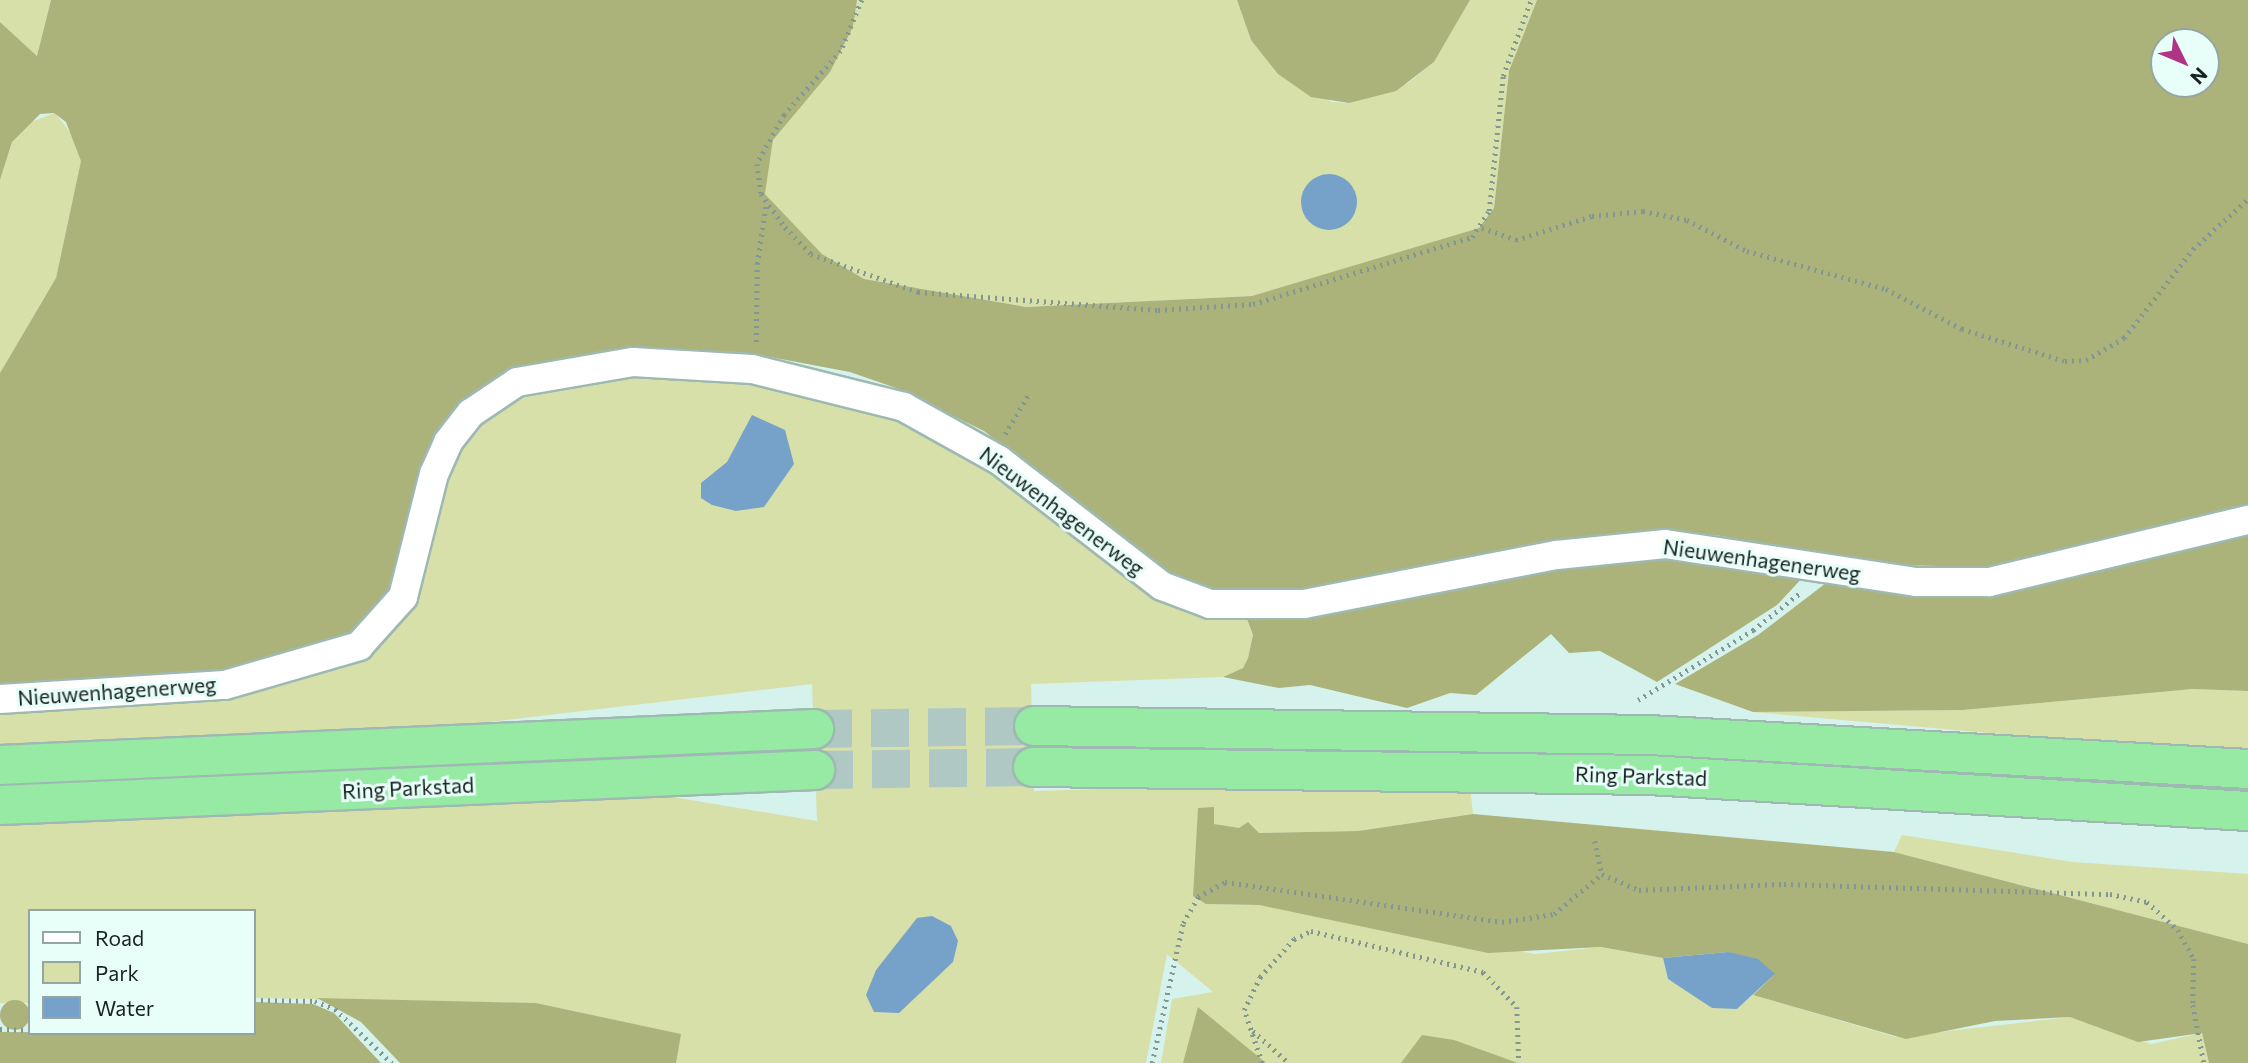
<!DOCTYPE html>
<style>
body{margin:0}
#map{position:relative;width:2248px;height:1063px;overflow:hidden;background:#d6f2ec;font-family:Commissioner,sans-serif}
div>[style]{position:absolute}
.green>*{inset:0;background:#d8e0a9}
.forest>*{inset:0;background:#abb37b}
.round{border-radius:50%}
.water>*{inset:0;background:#76a2ca}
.trunk-tunnel>*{height:38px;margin-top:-19px;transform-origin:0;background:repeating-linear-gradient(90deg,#b0c8c3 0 38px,transparent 0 57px)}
.path>*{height:4.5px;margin-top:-2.25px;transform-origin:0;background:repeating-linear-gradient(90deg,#829692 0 2px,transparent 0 7px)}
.roads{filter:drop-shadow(2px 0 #9eb8b2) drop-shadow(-2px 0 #9eb8b2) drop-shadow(0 2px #9eb8b2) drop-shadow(0 -2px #9eb8b2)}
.minor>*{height:28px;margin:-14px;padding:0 14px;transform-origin:14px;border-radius:14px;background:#fff}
.trunk>*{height:38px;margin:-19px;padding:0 19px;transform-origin:19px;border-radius:19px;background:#96eaa4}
span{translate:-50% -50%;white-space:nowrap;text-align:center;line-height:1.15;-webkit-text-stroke:6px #e8fef9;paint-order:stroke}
.street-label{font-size:21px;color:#182220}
.legend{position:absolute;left:28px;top:909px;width:228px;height:126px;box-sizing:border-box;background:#e8fef9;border:2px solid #95a6a2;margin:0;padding:9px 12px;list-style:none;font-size:21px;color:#182220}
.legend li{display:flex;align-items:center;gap:14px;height:35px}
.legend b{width:35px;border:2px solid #95a6a2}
.north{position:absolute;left:2150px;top:28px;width:70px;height:70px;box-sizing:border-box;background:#e8fef9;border:2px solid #95a6a2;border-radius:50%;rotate:133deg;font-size:19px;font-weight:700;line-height:28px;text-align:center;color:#182220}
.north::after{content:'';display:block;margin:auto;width:24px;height:32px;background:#b03485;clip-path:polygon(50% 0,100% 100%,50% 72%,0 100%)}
</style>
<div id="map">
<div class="green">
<i style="clip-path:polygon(0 0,51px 0,37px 56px,0 22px)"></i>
<i style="clip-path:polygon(evenodd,857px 0,1237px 0,1251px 40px,1331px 102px,1349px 103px,1408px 83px,1434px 62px,1470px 0,1537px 0,1509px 71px,1494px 208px,1479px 228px,1252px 296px,1026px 307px,864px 279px,822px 254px,765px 194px,773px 140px,853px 27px,857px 0,1328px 174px,1354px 216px,1315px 178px,1328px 174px)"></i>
<i style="clip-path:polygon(55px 113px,77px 141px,81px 161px,56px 278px,0 373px,0 180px,12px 142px,28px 123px)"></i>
<i style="clip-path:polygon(626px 376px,744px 378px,888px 413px,968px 452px,1151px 594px,1179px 608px,1247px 619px,1253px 635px,1248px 658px,1243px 668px,1223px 677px,1031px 684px,1034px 791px,1292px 783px,1470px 786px,1473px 814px,1358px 831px,1258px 833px,1213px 824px,1206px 809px,1198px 808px,1206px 904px,1259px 905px,1535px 954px,1601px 947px,1663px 958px,1668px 980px,1737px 1009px,1753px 995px,1896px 1037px,2070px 1017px,2151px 1044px,2202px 1033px,2209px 1063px,1161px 1063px,1172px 999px,1213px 992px,1167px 954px,1146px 1063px,676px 1063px,680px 1034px,536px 1003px,254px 998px,254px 911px,30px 911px,30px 1003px,0 1003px,0 821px,643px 792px,817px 821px,812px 684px,455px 726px,0 744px,0 710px,205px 700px,360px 660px,389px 637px,413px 603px,446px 479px,461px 444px,483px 419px,534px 389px)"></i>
<i style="clip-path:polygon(2193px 689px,2248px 691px,2248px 756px,1753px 712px,1963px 710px)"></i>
<i style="clip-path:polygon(1902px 835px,2073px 862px,2248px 874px,2248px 944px,1894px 852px)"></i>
</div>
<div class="forest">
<i style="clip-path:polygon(evenodd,51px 0,857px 0,853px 27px,830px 72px,773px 140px,765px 194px,822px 254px,864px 279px,1026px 307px,1252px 296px,1479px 228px,1494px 208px,1509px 71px,1537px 0,2248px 0,2248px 508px,1993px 567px,1888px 565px,1715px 535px,1632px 531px,1295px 591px,1213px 590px,1174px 578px,984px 431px,896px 388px,850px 372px,744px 352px,607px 351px,516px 369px,457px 408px,388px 598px,348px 637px,212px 674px,0 687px,0 373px,56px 278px,81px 161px,66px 122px,54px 113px,40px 114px,12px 142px,0 180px,0 22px,37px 56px,51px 0,2164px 42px,2206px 42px,2206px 84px,2164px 84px,2164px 42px)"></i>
<i style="clip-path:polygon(1237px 0,1470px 0,1434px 62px,1396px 91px,1349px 103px,1311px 97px,1278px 74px,1251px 40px)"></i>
<i style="clip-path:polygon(2248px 534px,2248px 691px,2193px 689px,1963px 710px,1753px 712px,1675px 684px,1758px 635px,1830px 580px,1986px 593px)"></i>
<i style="clip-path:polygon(1697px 557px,1805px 575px,1777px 605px,1657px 682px,1600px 651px,1569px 653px,1551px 634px,1476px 695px,1450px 693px,1407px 708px,1310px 685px,1279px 688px,1223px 677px,1243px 668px,1248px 658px,1253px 635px,1247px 619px,1358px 609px,1620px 558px)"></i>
<i style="clip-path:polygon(1214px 807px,1214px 824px,1239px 828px,1248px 822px,1259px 833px,1358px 831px,1473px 814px,1894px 852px,2248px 944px,2248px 1063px,2209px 1063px,2202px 1033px,2138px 1042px,2070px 1017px,1995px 1021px,1906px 1039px,1753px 995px,1774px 975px,1728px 952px,1663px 958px,1601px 947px,1488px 953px,1259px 905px,1206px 904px,1193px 896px,1198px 808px)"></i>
<i style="clip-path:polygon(317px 998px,536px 1003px,681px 1034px,676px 1063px,400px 1063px,361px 1022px)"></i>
<i class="round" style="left:0;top:1000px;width:30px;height:30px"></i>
<i style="clip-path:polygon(254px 1002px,313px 1004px,334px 1013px,381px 1063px,0 1063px,0 1032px,254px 1033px)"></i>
<i style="clip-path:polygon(1198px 1007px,1266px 1063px,1183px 1063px)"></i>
<i style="clip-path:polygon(1422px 1035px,1454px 1040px,1518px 1063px,1401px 1063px)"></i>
</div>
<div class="water">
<i class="round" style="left:1301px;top:174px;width:56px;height:56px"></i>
<i style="clip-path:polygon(752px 415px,785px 430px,794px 464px,764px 507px,736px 511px,712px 505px,701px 498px,701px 483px,727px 462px)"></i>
<i style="clip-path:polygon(932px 916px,951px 926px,958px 941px,953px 962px,899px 1013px,874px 1012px,866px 995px,876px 970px,917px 918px)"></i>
<i style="clip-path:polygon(1728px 952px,1758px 959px,1775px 974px,1737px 1009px,1712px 1008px,1668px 979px,1663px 958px)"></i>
</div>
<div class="trunk-tunnel">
<i style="left:814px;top:729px;width:220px;rotate:-0.8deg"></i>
<i style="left:815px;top:770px;width:218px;rotate:-0.8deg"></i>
</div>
<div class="path">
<i style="left:862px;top:0;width:55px;rotate:112.4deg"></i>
<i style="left:841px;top:51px;width:86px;rotate:131.7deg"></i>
<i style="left:784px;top:115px;width:56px;rotate:118.9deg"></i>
<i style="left:757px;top:164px;width:30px;rotate:82deg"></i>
<i style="left:761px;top:194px;width:41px;rotate:54deg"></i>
<i style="left:785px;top:227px;width:37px;rotate:46deg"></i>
<i style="left:811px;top:254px;width:114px;rotate:19.6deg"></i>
<i style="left:918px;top:292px;width:241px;rotate:4.3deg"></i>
<i style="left:1158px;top:310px;width:95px;rotate:-3.6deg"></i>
<i style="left:1253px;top:304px;width:229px;rotate:-17deg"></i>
<i style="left:1472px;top:237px;width:31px;rotate:-57deg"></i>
<i style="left:1489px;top:211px;width:136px;rotate:-84.1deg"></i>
<i style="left:1503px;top:76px;width:81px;rotate:-69.8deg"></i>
<i style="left:1482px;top:228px;width:36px;rotate:19deg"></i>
<i style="left:1516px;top:240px;width:80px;rotate:-17.5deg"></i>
<i style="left:1592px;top:216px;width:51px;rotate:-5.6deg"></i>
<i style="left:1643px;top:211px;width:45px;rotate:11.6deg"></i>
<i style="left:1687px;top:220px;width:68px;rotate:27.3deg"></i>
<i style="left:1747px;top:251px;width:144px;rotate:15.3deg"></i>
<i style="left:1886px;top:289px;width:86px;rotate:27.8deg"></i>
<i style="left:1962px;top:329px;width:108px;rotate:17.3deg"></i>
<i style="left:2065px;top:361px;width:21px;rotate:-3deg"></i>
<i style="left:2086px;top:360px;width:44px;rotate:-30.1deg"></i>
<i style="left:2124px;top:338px;width:113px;rotate:-52.2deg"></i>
<i style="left:2193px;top:249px;width:74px;rotate:-42.3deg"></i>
<i style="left:756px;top:342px;width:78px;rotate:-89.3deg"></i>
<i style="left:757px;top:264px;width:60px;rotate:-81.3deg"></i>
<i style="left:1005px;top:434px;width:47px;rotate:-59deg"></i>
<i style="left:1638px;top:700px;width:135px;rotate:-31.3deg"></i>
<i style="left:1753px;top:630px;width:60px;rotate:-38.2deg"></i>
<i style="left:1595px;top:841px;width:34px;rotate:78deg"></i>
<i style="left:1602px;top:874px;width:40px;rotate:23.4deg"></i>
<i style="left:1639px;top:890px;width:145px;rotate:-2.4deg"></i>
<i style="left:1784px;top:884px;width:326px;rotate:1.8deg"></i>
<i style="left:2110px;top:894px;width:38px;rotate:12deg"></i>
<i style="left:2147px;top:902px;width:42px;rotate:42.1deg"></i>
<i style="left:2178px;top:930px;width:33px;rotate:61deg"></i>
<i style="left:2194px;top:959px;width:46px;rotate:91.2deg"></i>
<i style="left:2193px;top:1005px;width:59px;rotate:79.3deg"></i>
<i style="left:254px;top:1000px;width:61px;rotate:0.9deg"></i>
<i style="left:315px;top:1001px;width:22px;rotate:22deg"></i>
<i style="left:335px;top:1009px;width:79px;rotate:43.5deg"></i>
<i style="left:0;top:1029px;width:30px;rotate:2deg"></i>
<i style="left:1253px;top:1031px;width:48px;rotate:41.6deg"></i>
<i style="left:53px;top:1033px;width:46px"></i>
<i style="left:1152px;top:1063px;width:143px;rotate:-77.5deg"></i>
<i style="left:1183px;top:923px;width:30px;rotate:-60deg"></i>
<i style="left:1198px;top:897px;width:31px;rotate:-29deg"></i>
<i style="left:1225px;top:882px;width:280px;rotate:8.2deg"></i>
<i style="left:1502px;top:922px;width:53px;rotate:-8.7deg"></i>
<i style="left:1554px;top:914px;width:62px;rotate:-39.8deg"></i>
<i style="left:1262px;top:1063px;width:56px;rotate:-108.8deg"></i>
<i style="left:1244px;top:1010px;width:37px;rotate:-64deg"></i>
<i style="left:1260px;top:977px;width:51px;rotate:-48.2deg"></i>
<i style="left:1294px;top:939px;width:19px;rotate:-25deg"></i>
<i style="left:1311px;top:931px;width:177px;rotate:13.4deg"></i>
<i style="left:1483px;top:972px;width:49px;rotate:45.8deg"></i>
<i style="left:1517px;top:1007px;width:56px;rotate:88deg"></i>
</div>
<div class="roads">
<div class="minor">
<i style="left:0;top:699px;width:225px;rotate:-3.6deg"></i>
<i style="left:225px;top:685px;width:140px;rotate:-16.2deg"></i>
<i style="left:359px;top:646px;width:66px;rotate:-48.1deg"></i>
<i style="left:403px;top:597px;width:127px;rotate:-75.9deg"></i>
<i style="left:434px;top:474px;width:35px;rotate:-66deg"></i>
<i style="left:448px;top:442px;width:37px;rotate:-52deg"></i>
<i style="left:471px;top:413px;width:55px;rotate:-34deg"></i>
<i style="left:517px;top:382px;width:118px;rotate:-9.8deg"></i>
<i style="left:633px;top:362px;width:119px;rotate:3.4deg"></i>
<i style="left:752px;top:369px;width:157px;rotate:14deg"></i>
<i style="left:904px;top:407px;width:109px;rotate:29.2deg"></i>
<i style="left:999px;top:460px;width:206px;rotate:37.7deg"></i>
<i style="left:1162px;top:586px;width:51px;rotate:20.6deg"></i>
<i style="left:1210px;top:604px;width:94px"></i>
<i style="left:1304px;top:604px;width:258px;rotate:-11deg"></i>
<i style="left:1557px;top:555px;width:109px;rotate:-5.8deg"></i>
<i style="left:1665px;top:544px;width:254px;rotate:8.6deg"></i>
<i style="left:1916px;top:582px;width:73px"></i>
<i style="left:1989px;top:582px;width:266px;rotate:-13.5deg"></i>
</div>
<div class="trunk">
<i style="left:1034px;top:726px;width:615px;rotate:0.84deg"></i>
<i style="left:1649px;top:735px;width:600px;rotate:3.25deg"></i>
<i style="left:0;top:765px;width:815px;rotate:-2.53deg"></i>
<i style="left:1033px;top:767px;width:616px;rotate:0.74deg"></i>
<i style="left:1649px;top:775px;width:600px;rotate:3.44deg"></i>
<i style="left:0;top:805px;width:816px;rotate:-2.46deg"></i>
</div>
</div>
<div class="street-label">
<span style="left:1062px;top:511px;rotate:37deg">Nieuwenhagenerweg</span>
<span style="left:1762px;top:560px;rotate:8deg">Nieuwenhagenerweg</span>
<span style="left:117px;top:691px;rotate:-4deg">Nieuwenhagenerweg</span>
<span style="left:1641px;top:776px;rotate:2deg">Ring Parkstad</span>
<span style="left:408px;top:788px;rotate:-3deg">Ring Parkstad</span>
</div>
<ul class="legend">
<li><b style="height:9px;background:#fff"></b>Road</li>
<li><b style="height:19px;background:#d8e0a9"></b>Park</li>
<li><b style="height:19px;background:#76a2ca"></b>Water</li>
</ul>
<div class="north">N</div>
</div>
